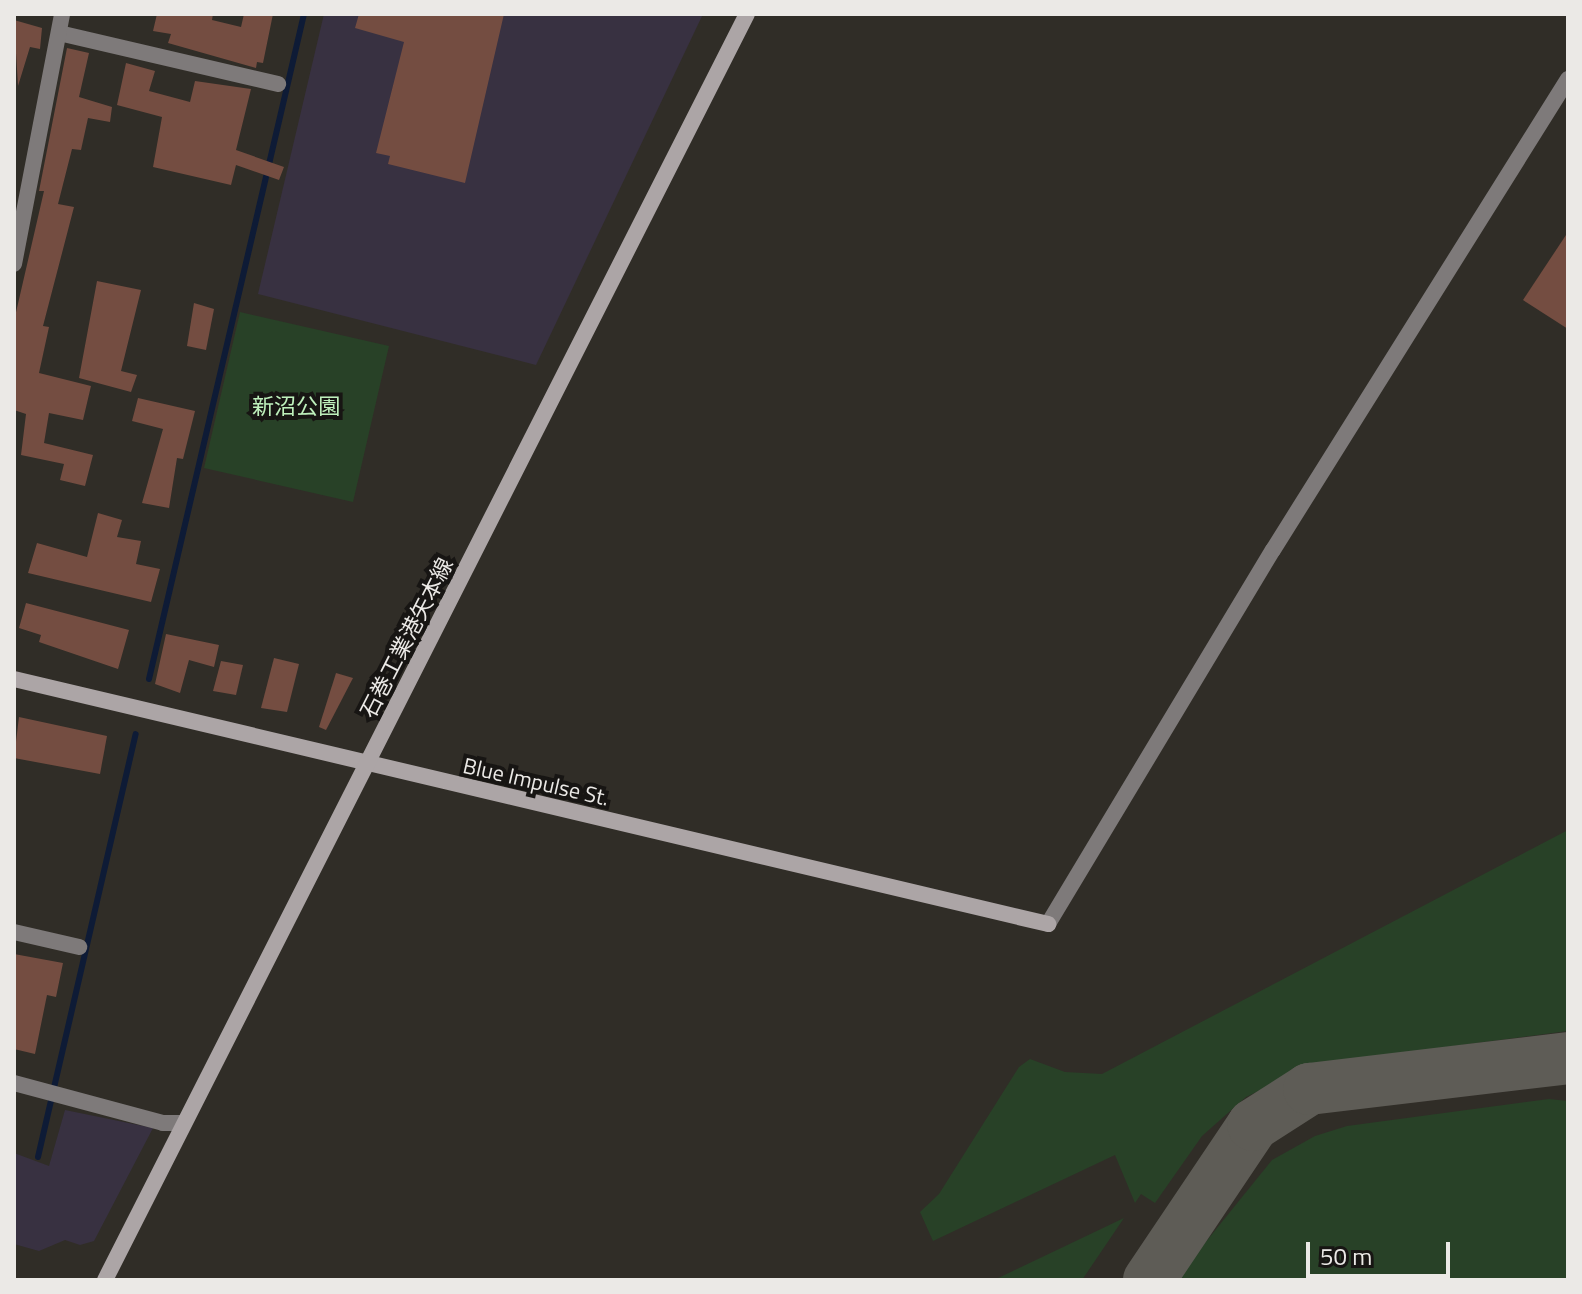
<!DOCTYPE html>
<meta charset="utf-8">
<style>
body{margin:0}
#map{position:relative;width:1582px;height:1294px;overflow:hidden;background:#302d27;font-family:"Titillium Web","Noto Sans JP",sans-serif}
div>[style]{position:absolute}
.commercial>*{inset:0;background:#383141}
.green>*{inset:0;background:#284127}
.stream>*{height:6px;margin:-3px;padding:0 3px;transform-origin:3px;border-radius:3px;background:#0e1b36}
.taxiway>*{height:52px;margin:-26px;padding:0 26px;transform-origin:26px;border-radius:26px;background:#5e5c56}
.building>*{inset:0;background:#744d41}
.street>*{height:16px;margin:-8px;padding:0 8px;transform-origin:8px;border-radius:8px;background:#7e7a7a}
.secondary>*{height:16px;margin:-8px;padding:0 8px;transform-origin:8px;border-radius:8px;background:#aca5a6}
span{translate:-50% -50%;white-space:nowrap;text-align:center;line-height:1.15;-webkit-text-stroke:8px #171513;paint-order:stroke}
.park-label{font-size:22px;color:#bef0bc}
.street-label{font-size:22px;color:#ebe9e6}
.frame{position:absolute;inset:0;border:16px solid #ebe9e6;pointer-events:none}
.scale{position:absolute;left:1306px;top:1242px;width:144px;height:36px;box-sizing:border-box;border:4px solid #ebe9e6;border-top:0;padding-left:10px;font-size:24px;line-height:28px;white-space:nowrap;color:#ebe9e6;-webkit-text-stroke:6px #171513;paint-order:stroke}
</style>
<div id="map">
<div class="commercial">
<i style="clip-path:polygon(324px 14px,703px 14px,536px 365px,258px 294px)"></i>
<i style="clip-path:polygon(65px 1110px,153px 1128px,94px 1241px,80px 1245px,65px 1240px,39px 1251px,14px 1244px,14px 1153px,49px 1166px)"></i>
</div>
<div class="green">
<i style="clip-path:polygon(240px 312px,389px 346px,353px 502px,204px 468px)"></i>
<i style="clip-path:polygon(1568px 830px,1568px 1031px,1340px 1061px,1298px 1072px,1246px 1097px,1202px 1136px,1155px 1203px,1141px 1194px,1135px 1203px,1115px 1155px,933px 1241px,920px 1212px,939px 1194px,1019px 1067px,1030px 1059px,1065px 1072px,1102px 1074px)"></i>
<i style="clip-path:polygon(1549px 1099px,1568px 1101px,1568px 1280px,1175px 1280px,1272px 1160px,1315px 1136px,1347px 1126px)"></i>
<i style="clip-path:polygon(1124px 1218px,1082px 1280px,994px 1280px)"></i>
</div>
<div class="stream">
<i style="left:149px;top:679px;width:683px;rotate:-76.88deg"></i>
<i style="left:38px;top:1157px;width:434px;rotate:-77deg"></i>
</div>
<div class="taxiway">
<i style="left:1149px;top:1280px;width:187px;rotate:-56.1deg"></i>
<i style="left:1253px;top:1125px;width:67px;rotate:-32.7deg"></i>
<i style="left:1309px;top:1089px;width:261px;rotate:-6.8deg"></i>
</div>
<div class="building">
<i style="clip-path:polygon(157px 14px,213px 14px,212px 20px,241px 27px,244px 14px,273px 14px,263px 63px,257px 62px,256px 68px,168px 43px,171px 34px,153px 31px)"></i>
<i style="clip-path:polygon(359px 14px,504px 14px,465px 183px,388px 164px,390px 156px,376px 153px,404px 42px,355px 28px)"></i>
<i style="clip-path:polygon(14px 20px,42px 28px,40px 49px,30px 47px,18px 86px)"></i>
<i style="clip-path:polygon(67px 48px,89px 53px,79px 97px,112px 107px,110px 122px,88px 118px,81px 150px,72px 149px,58px 204px,74px 207px,43px 326px,49px 327px,39px 373px,91px 386px,83px 420px,49px 413px,44px 443px,93px 455px,85px 486px,60px 480px,64px 464px,21px 455px,26px 414px,14px 410px,14px 321px,44px 191px,39px 191px)"></i>
<i style="clip-path:polygon(126px 63px,155px 71px,149px 91px,190px 102px,195px 81px,251px 89px,236px 150px,284px 167px,279px 180px,236px 165px,231px 185px,153px 167px,162px 117px,117px 105px)"></i>
<i style="clip-path:polygon(1568px 232px,1568px 329px,1523px 300px)"></i>
<i style="clip-path:polygon(97px 281px,141px 290px,121px 371px,137px 375px,131px 392px,79px 378px)"></i>
<i style="clip-path:polygon(194px 303px,214px 309px,206px 350px,187px 346px)"></i>
<i style="clip-path:polygon(138px 398px,195px 411px,183px 459px,177px 458px,169px 508px,142px 503px,163px 429px,132px 421px)"></i>
<i style="clip-path:polygon(98px 513px,122px 520px,117px 537px,141px 541px,136px 564px,160px 569px,151px 602px,28px 573px,37px 543px,87px 557px)"></i>
<i style="clip-path:polygon(26px 603px,129px 630px,118px 669px,39px 642px,41px 635px,19px 628px)"></i>
<i style="clip-path:polygon(166px 634px,219px 645px,214px 667px,189px 660px,180px 693px,155px 684px)"></i>
<i style="clip-path:polygon(274px 658px,299px 664px,287px 712px,261px 708px)"></i>
<i style="clip-path:polygon(221px 661px,243px 665px,236px 695px,213px 691px)"></i>
<i style="clip-path:polygon(336px 673px,353px 678px,326px 730px,319px 727px)"></i>
<i style="clip-path:polygon(19px 717px,107px 736px,100px 774px,14px 758px)"></i>
<i style="clip-path:polygon(14px 954px,63px 963px,56px 997px,47px 995px,35px 1054px,14px 1049px)"></i>
</div>
<div class="street">
<i style="left:59px;top:33px;width:225px;rotate:13.1deg"></i>
<i style="left:14px;top:264px;width:255px;rotate:-79.1deg"></i>
<i style="left:1048px;top:924px;width:436px;rotate:-59deg"></i>
<i style="left:1273px;top:550px;width:556px;rotate:-57.94deg"></i>
<i style="left:14px;top:932px;width:67px;rotate:13deg"></i>
<i style="left:14px;top:1083px;width:154px;rotate:15deg"></i>
<i style="left:163px;top:1123px;width:21px"></i>
</div>
<div class="secondary">
<i style="left:14px;top:679px;width:1063px;rotate:13.33deg"></i>
<i style="left:105px;top:1280px;width:1419px;rotate:-63.11deg"></i>
</div>
<div class="park-label">
<span style="left:296px;top:407px">新沼公園</span>
</div>
<div class="street-label">
<span style="left:407px;top:638px;rotate:-63deg">石巻工業港矢本線</span>
<span style="left:536px;top:782px;rotate:13deg">Blue Impulse St.</span>
</div>
<div class="frame"></div>
<div class="scale">50 m</div>
</div>
